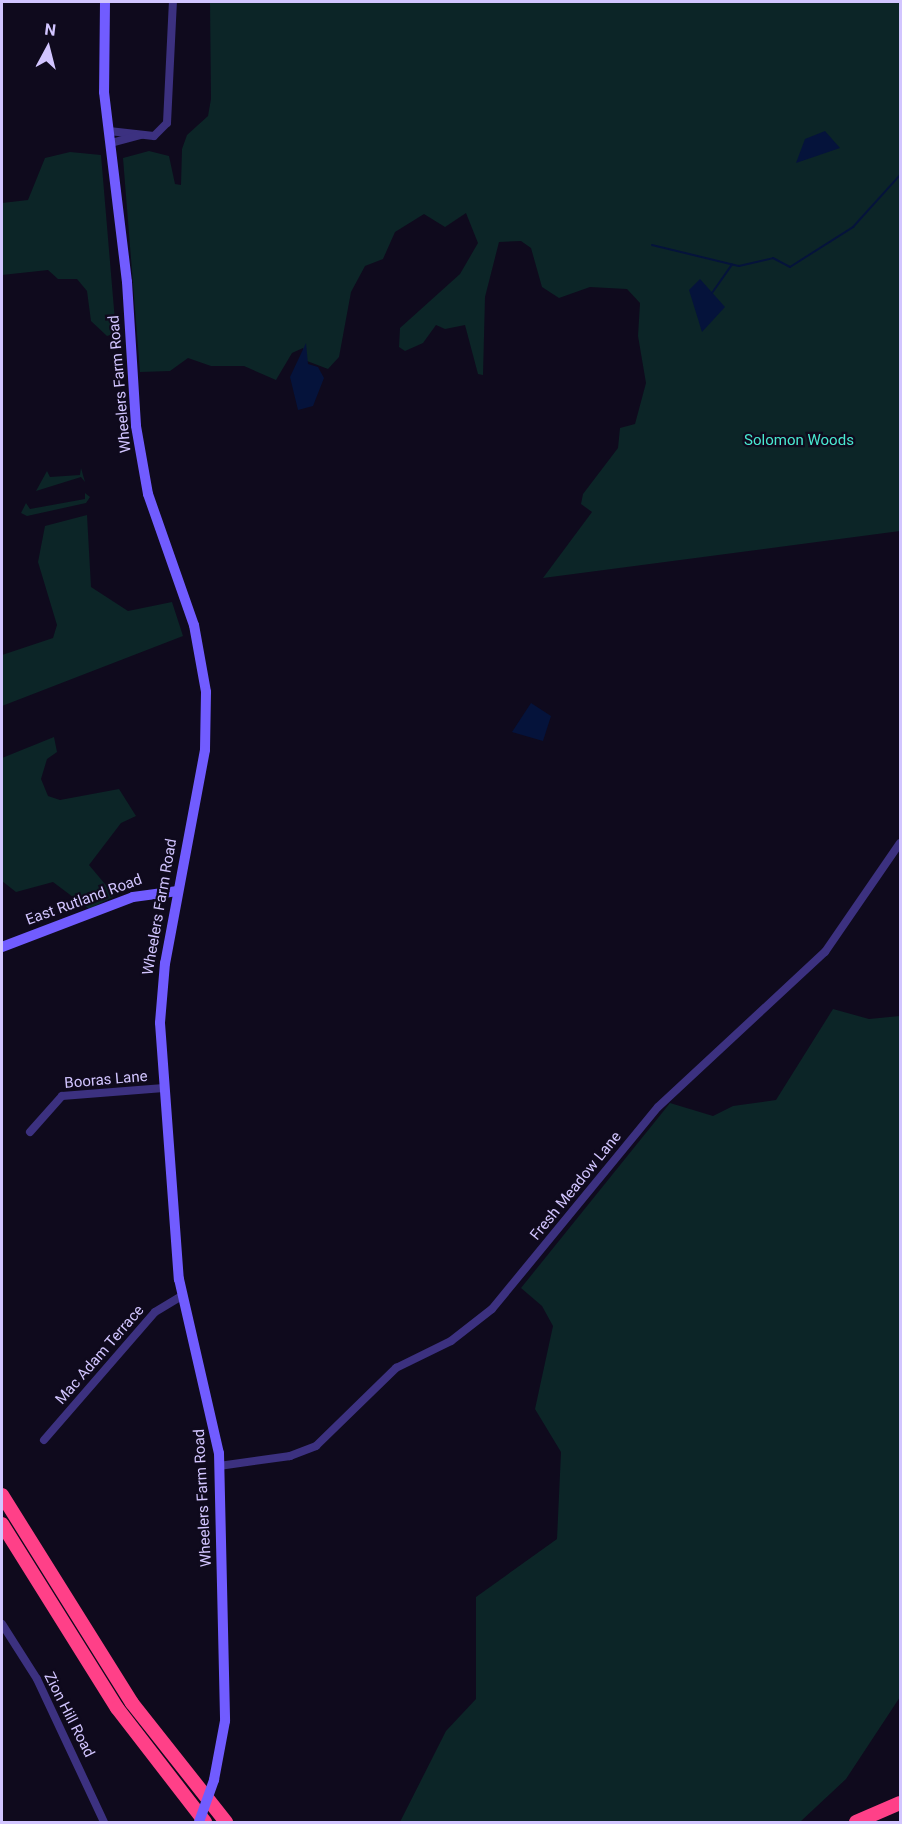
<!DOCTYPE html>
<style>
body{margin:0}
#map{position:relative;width:902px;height:1824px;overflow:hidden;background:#0f0a1d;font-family:Roboto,sans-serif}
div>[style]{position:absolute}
.green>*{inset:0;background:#0c2527}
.water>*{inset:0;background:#05133b}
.stream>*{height:2px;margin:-1px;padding:0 1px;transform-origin:1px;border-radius:1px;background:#05133b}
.street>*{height:8px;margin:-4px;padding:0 4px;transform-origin:4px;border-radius:4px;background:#3c3180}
.secondary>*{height:10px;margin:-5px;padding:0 5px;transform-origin:5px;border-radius:5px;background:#715cff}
.highway>*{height:14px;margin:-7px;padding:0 7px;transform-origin:7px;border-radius:7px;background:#ff4088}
.secondary-bridge>*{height:10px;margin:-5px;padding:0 5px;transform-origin:5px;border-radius:5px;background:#715cff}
span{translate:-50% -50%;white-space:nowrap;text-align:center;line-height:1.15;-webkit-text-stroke:4.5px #0f0a1d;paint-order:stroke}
.street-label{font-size:15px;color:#d2c5ff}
.park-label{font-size:15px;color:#49e8d0}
.frame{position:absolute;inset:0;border:3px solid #d2c5ff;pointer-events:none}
.north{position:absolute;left:18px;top:18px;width:60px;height:60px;-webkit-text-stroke:4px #0f0a1d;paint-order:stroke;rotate:7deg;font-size:16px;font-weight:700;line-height:24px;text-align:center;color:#d2c5ff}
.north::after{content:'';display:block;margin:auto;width:21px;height:27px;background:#d2c5ff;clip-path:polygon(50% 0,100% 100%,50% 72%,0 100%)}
</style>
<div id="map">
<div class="green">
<i style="clip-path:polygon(210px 2px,900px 2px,900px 531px,543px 578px,592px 512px,581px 504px,583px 494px,618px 448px,620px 428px,635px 424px,646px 383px,638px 336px,640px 303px,627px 289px,590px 287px,559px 298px,542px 287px,531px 248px,521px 241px,499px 242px,485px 297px,483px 375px,478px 374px,465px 325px,445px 329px,436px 325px,423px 343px,405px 351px,399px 347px,400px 328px,460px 274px,478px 243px,466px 213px,445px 227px,424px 214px,395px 232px,383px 259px,365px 266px,351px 292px,339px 357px,328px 369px,307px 361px,303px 348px,292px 353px,276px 380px,244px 366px,211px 366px,188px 358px,170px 371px,140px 372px,123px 158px,149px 151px,169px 156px,175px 184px,181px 185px,182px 149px,187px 135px,208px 116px,211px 99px)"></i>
<i style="clip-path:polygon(70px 152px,101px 155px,116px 333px,107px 336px,91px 321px,87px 291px,77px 279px,58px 279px,48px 270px,2px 275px,2px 203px,28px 200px,45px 158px)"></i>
<i style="clip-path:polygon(81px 468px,85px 482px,81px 477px,36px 491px,47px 471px,50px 477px,80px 475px)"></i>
<i style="clip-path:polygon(85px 493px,90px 497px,86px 503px,27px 516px,21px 513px,26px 503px,30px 509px,85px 499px)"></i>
<i style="clip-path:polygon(87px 515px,91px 587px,128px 611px,172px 602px,183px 636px,2px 706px,2px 655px,53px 638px,57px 625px,38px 562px,45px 526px)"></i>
<i style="clip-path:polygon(54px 737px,57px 752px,47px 759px,41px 779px,48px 796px,60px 800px,119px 789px,136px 816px,121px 823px,89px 865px,115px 896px,89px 909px,53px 882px,16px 892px,2px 881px,2px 758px)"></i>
<i style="clip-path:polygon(833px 1009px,869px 1019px,900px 1016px,900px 1697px,846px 1779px,800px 1822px,400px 1822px,446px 1731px,476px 1699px,476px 1597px,557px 1539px,561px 1452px,535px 1409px,553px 1326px,542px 1306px,521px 1288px,670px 1103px,713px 1116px,733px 1106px,776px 1100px)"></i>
</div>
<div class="water">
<i style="clip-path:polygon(825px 131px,840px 148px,796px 163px,805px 139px)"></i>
<i style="clip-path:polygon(700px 279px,725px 307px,702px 332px,689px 290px)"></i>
<i style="clip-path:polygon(306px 343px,308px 364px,318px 367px,324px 378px,313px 406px,298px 410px,290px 377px)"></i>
<i style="clip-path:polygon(531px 703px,551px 716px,543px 741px,512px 732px)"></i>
</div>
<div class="stream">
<i style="left:652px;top:245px;width:89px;rotate:13.6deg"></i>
<i style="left:739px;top:266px;width:35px;rotate:-13deg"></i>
<i style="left:773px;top:258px;width:19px;rotate:28deg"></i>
<i style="left:790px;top:267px;width:75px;rotate:-32.4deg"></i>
<i style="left:853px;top:227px;width:70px;rotate:-47.9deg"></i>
<i style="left:712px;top:293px;width:35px;rotate:-55deg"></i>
</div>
<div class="street">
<i style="left:109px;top:131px;width:45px;rotate:6.3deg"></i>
<i style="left:154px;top:136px;width:18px;rotate:-45deg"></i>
<i style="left:167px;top:123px;width:121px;rotate:-87.2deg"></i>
<i style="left:111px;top:143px;width:30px;rotate:-15deg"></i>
<i style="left:30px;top:1132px;width:48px;rotate:-48.4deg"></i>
<i style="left:62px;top:1096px;width:102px;rotate:-4.5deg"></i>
<i style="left:44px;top:1440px;width:169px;rotate:-49.1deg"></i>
<i style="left:155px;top:1312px;width:31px;rotate:-31deg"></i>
<i style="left:219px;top:1466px;width:72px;rotate:-8deg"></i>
<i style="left:290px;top:1456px;width:28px;rotate:-21deg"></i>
<i style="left:316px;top:1446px;width:112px;rotate:-44.3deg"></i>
<i style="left:396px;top:1368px;width:61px;rotate:-26.1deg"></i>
<i style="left:451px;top:1341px;width:52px;rotate:-38deg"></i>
<i style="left:492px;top:1309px;width:261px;rotate:-50.6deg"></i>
<i style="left:658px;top:1107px;width:228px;rotate:-42.9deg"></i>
<i style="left:825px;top:952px;width:132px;rotate:-55.5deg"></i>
<i style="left:2px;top:1624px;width:65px;rotate:57.5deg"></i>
<i style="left:37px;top:1679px;width:158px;rotate:64.9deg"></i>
</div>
<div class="secondary">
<i style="left:105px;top:2px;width:90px;rotate:90.6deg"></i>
<i style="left:104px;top:92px;width:191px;rotate:83.1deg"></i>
<i style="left:127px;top:282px;width:144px;rotate:86.4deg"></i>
<i style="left:136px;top:426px;width:69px;rotate:80deg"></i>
<i style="left:148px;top:494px;width:139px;rotate:70.7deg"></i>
<i style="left:194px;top:625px;width:68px;rotate:79.8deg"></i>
<i style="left:206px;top:692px;width:58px;rotate:91deg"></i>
<i style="left:205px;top:750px;width:217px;rotate:100.6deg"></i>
<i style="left:165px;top:963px;width:60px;rotate:94.8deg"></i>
<i style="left:160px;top:1023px;width:257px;rotate:85.8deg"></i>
<i style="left:179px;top:1279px;width:179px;rotate:77.1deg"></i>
<i style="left:219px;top:1453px;width:268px;rotate:88.7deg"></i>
<i style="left:225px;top:1721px;width:60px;rotate:100.6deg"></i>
<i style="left:2px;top:947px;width:140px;rotate:-20.9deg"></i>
<i style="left:133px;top:897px;width:45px;rotate:-7.6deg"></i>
</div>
<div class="highway">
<i style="left:2px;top:1495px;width:245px;rotate:58deg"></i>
<i style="left:132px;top:1703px;width:152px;rotate:51.7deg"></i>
<i style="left:2px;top:1524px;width:217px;rotate:58deg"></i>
<i style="left:117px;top:1708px;width:144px;rotate:52.3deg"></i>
<i style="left:856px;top:1822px;width:48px;rotate:-23.4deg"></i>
</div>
<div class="secondary-bridge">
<i style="left:199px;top:1822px;width:45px;rotate:-70.3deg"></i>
</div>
<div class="street-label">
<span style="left:120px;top:384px;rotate:-95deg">Wheelers Farm Road</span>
<span style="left:84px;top:900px;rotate:-20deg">East Rutland Road</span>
<span style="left:160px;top:907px;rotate:-80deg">Wheelers Farm Road</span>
<span style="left:106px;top:1080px;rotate:-5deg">Booras Lane</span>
<span style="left:576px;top:1186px;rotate:-51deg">Fresh Meadow Lane</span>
<span style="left:100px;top:1355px;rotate:-49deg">Mac Adam Terrace</span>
<span style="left:203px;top:1498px;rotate:-93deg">Wheelers Farm Road</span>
<span style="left:69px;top:1715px;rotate:63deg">Zion Hill Road</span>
</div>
<div class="park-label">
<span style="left:799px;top:441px">Solomon Woods</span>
</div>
<div class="frame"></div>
<div class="north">N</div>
</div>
